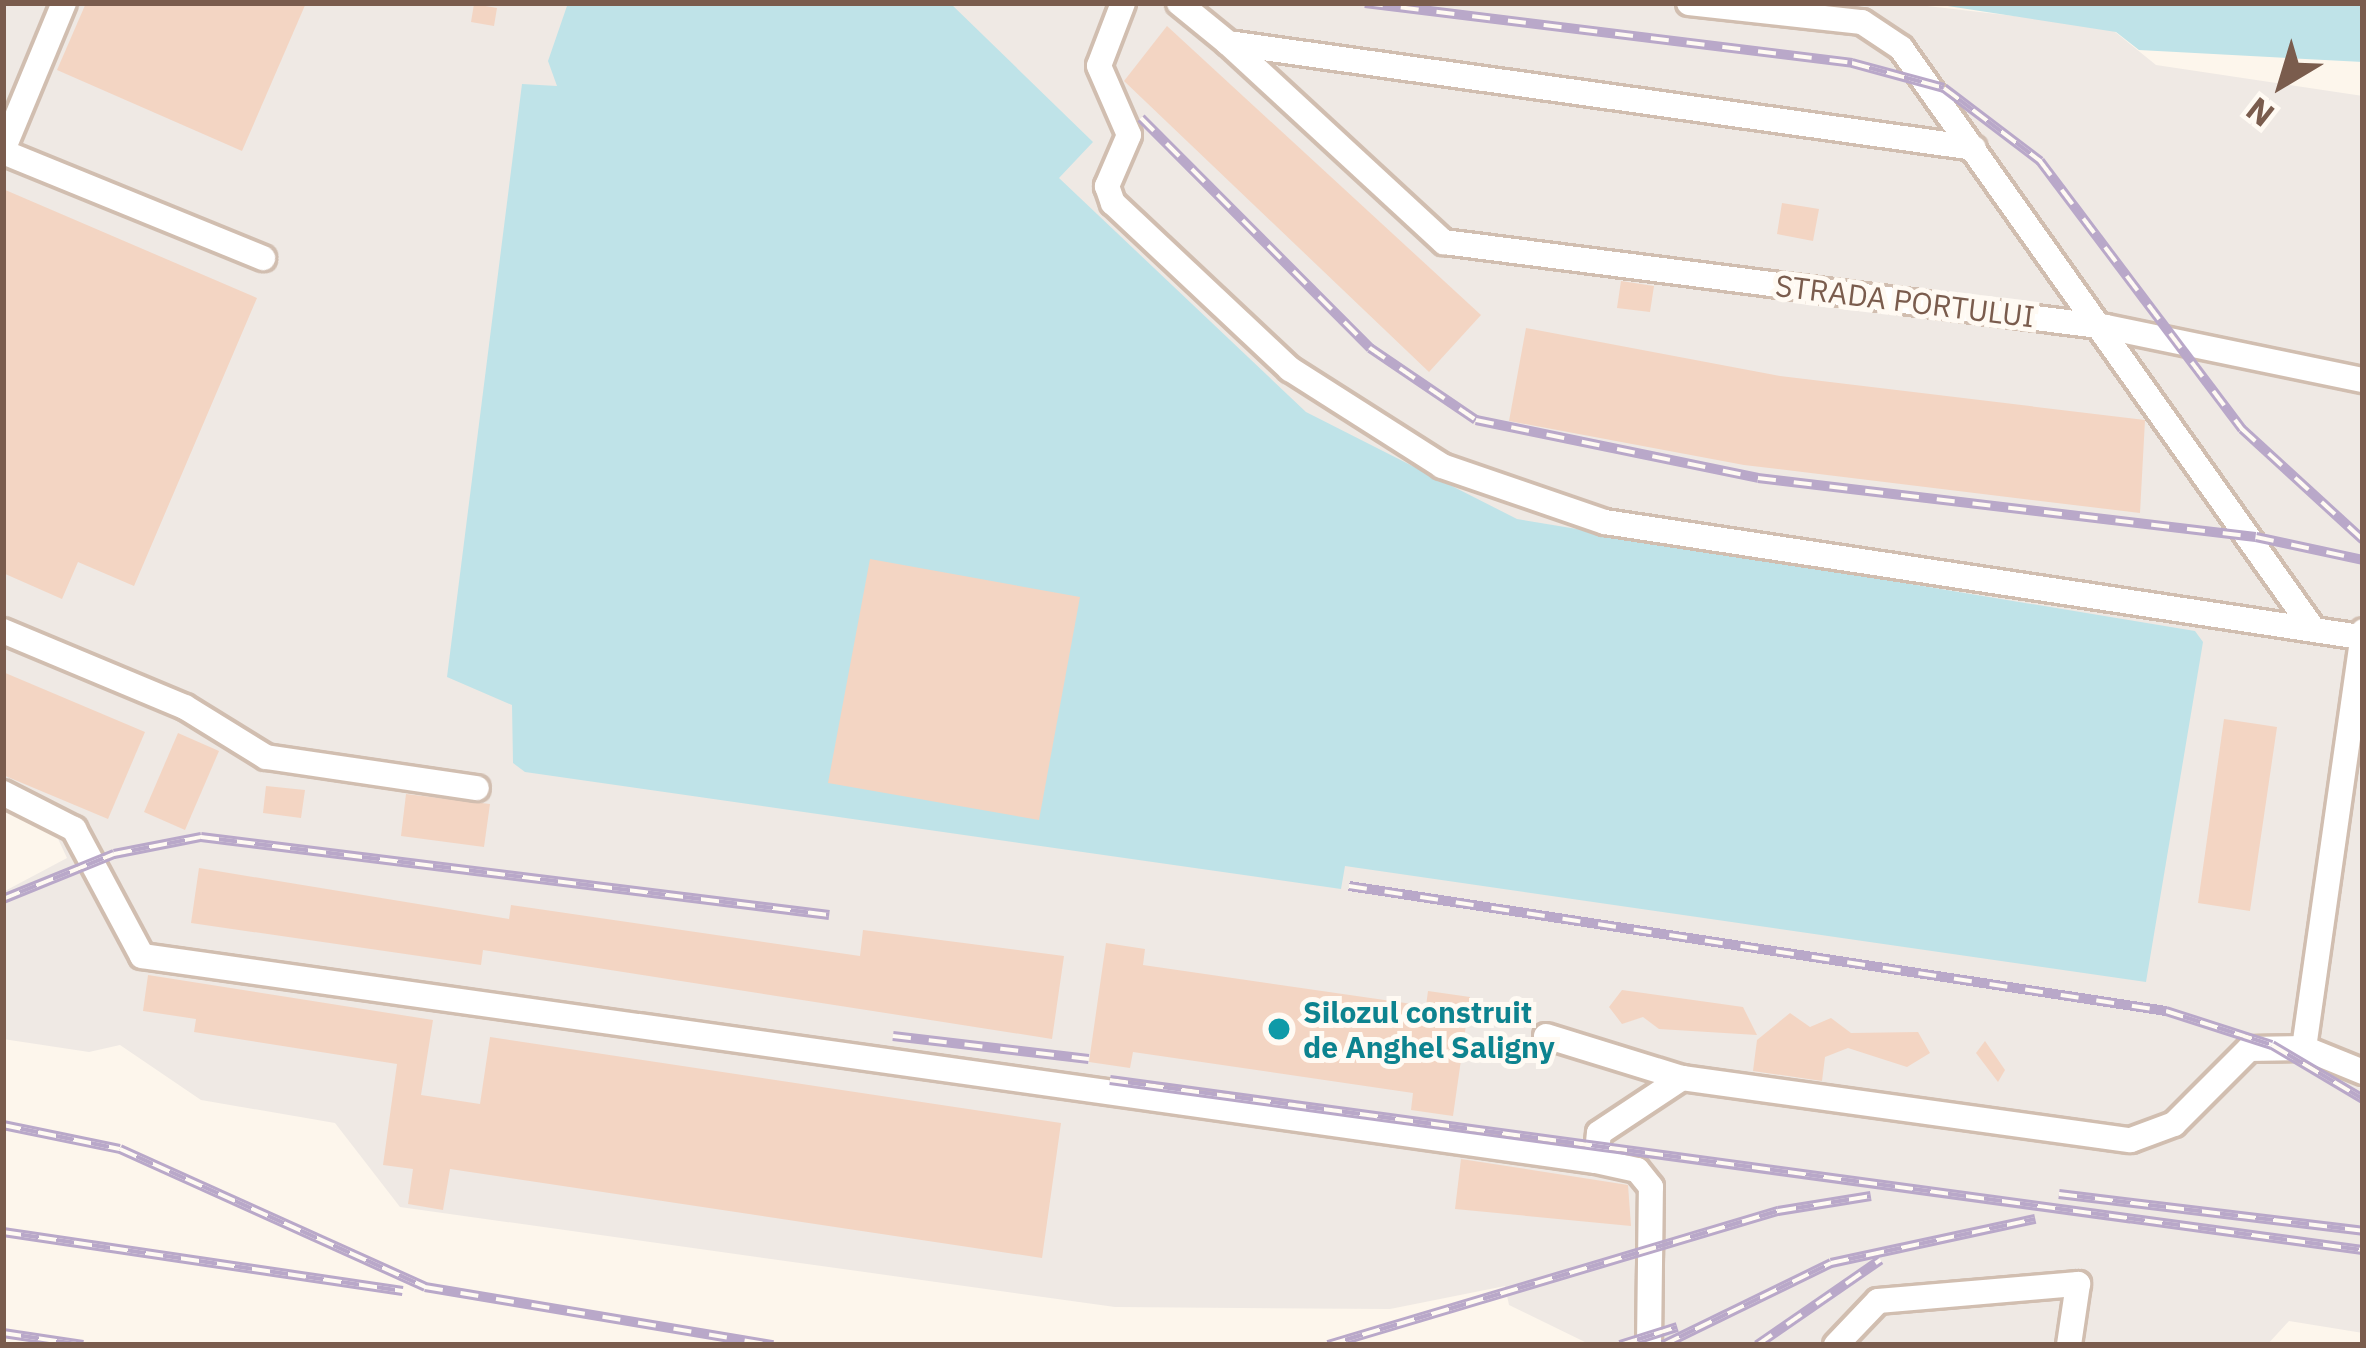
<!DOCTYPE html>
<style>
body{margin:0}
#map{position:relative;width:2366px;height:1348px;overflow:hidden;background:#fdf6ec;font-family:"IBM Plex Sans",sans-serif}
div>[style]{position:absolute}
.industrial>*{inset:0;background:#efe9e4}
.water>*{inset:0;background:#bfe3e8}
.building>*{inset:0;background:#f3d5c3}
.roads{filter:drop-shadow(3px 0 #d1beb0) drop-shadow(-3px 0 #d1beb0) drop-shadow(0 3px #d1beb0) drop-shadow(0 -3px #d1beb0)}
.minor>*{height:24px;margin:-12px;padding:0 12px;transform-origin:12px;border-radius:12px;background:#fff}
.rail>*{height:10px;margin-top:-5px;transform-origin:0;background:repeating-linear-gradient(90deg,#fffaf3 0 18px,#b9a8c9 0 36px);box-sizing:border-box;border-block:3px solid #b9a8c9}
.dots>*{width:33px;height:33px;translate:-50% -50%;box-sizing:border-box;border:6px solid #fffaf3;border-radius:50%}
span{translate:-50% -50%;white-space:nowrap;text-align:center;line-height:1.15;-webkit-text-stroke:10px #fffaf3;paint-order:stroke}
.street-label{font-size:30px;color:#7a5c4d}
.culture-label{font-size:30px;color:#0d838f;font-weight:700}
.left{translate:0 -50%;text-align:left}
.frame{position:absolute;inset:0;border:6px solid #7a5c4d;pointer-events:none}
.north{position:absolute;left:2222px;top:24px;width:120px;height:120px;-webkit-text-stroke:9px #fffaf3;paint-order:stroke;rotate:218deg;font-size:33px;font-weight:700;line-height:48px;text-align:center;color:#7a5c4d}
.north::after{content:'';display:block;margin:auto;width:42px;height:54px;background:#7a5c4d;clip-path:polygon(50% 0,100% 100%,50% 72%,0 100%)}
</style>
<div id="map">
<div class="industrial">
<i style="clip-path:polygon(3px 3px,1901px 3px,2109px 27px,2156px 65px,2363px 96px,2363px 1333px,2289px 1321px,2267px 1345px,1589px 1344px,1509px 1305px,1505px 1286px,1390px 1309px,1115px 1307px,400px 1207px,335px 1123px,201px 1100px,120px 1045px,89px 1052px,3px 1039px,3px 892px,67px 858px,52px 826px,3px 804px)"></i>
</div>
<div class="water">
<i style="clip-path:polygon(568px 3px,950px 3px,1093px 142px,1059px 178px,1306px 412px,1517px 519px,2195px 631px,2203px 642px,2146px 982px,1345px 866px,1341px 889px,525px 772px,513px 763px,512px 705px,447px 677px,522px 84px,557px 86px,548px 61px)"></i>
<i style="clip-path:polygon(1928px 3px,2363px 3px,2363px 62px,2139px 50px,2116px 32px)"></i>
</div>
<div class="building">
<i style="clip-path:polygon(86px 3px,306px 3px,242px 151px,57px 70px)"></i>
<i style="clip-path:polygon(474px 4px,497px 8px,494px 26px,471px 22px)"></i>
<i style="clip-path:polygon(1167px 26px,1481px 315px,1429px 372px,1124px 81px)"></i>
<i style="clip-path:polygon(3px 189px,257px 298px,134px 586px,78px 562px,62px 599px,3px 573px)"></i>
<i style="clip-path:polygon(1782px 203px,1819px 209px,1813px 241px,1777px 234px)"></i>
<i style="clip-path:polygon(1621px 281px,1654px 286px,1650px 312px,1617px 308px)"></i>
<i style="clip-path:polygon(1526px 328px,1780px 376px,2145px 420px,2140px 513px,1744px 465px,1509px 421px)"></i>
<i style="clip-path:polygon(870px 559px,1080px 597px,1039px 820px,828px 783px)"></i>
<i style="clip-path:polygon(3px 672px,145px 732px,108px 819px,3px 775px)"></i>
<i style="clip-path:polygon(2224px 719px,2277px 727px,2250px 911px,2198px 903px)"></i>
<i style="clip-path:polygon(178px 733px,219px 751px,185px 830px,144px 812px)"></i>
<i style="clip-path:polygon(266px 786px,305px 790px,301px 818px,263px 813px)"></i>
<i style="clip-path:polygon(406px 794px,490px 804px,484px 847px,401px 836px)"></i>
<i style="clip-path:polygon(199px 868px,509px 919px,511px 905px,860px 956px,863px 930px,1064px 956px,1052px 1039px,483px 950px,481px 965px,191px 923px)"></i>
<i style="clip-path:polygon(1106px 943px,1145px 949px,1143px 965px,1426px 1006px,1428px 991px,1470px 997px,1453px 1116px,1411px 1110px,1413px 1093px,1133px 1052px,1130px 1068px,1089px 1062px)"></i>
<i style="clip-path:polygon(148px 975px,433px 1020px,421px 1095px,480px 1104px,490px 1037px,1061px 1123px,1042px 1258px,450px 1169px,443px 1210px,408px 1204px,413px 1169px,383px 1165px,397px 1064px,194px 1032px,196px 1019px,143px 1011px)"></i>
<i style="clip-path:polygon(1622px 990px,1743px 1007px,1757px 1035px,1659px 1029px,1643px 1017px,1622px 1024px,1609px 1007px)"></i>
<i style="clip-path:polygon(1790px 1013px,1810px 1027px,1831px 1018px,1851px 1033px,1918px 1032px,1930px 1053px,1907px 1067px,1848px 1048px,1825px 1057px,1822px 1081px,1753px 1071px,1757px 1040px)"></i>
<i style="clip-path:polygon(1985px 1041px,2005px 1070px,1998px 1082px,1976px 1053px)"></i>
<i style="clip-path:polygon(1461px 1159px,1628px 1185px,1631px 1226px,1455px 1209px)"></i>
</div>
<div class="roads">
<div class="minor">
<i style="left:1123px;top:3px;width:67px;rotate:110.9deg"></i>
<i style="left:1099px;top:66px;width:75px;rotate:66.5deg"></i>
<i style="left:1129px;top:135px;width:56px;rotate:113.3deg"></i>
<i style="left:1107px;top:186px;width:18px;rotate:71deg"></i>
<i style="left:1113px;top:203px;width:243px;rotate:43.2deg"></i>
<i style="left:1290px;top:369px;width:180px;rotate:32.5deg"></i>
<i style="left:1442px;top:466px;width:172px;rotate:19deg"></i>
<i style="left:1605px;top:522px;width:764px;rotate:8.66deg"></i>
<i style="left:1179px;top:3px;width:63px;rotate:39.2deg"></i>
<i style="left:1228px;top:43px;width:753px;rotate:8.01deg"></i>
<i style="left:1689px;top:3px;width:174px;rotate:6.3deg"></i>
<i style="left:1862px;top:22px;width:47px;rotate:33.7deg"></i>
<i style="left:1901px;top:48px;width:709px;rotate:54.65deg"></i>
<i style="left:1228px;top:43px;width:294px;rotate:42.7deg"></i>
<i style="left:1444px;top:242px;width:667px;rotate:7.32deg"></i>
<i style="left:2106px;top:327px;width:262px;rotate:11.7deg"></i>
<i style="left:3px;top:150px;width:159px;rotate:-67.5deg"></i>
<i style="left:3px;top:152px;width:281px;rotate:22.2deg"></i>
<i style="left:3px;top:631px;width:197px;rotate:22.7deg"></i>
<i style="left:185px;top:707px;width:95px;rotate:31.7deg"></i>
<i style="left:266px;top:757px;width:213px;rotate:8.4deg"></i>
<i style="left:3px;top:793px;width:80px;rotate:26.9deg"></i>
<i style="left:74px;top:829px;width:144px;rotate:61.8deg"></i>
<i style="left:142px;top:956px;width:1468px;rotate:8.03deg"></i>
<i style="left:1546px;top:1036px;width:142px;rotate:17.2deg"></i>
<i style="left:1682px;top:1078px;width:453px;rotate:7.9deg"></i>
<i style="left:2131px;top:1140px;width:46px;rotate:-20.4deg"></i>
<i style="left:2174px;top:1124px;width:106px;rotate:-45deg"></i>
<i style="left:2249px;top:1049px;width:55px;rotate:-1deg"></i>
<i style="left:2304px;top:1048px;width:64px;rotate:22.1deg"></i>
<i style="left:2304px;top:1048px;width:421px;rotate:-81.9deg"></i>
<i style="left:1649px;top:1345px;width:158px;rotate:-89.3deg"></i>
<i style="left:1651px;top:1187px;width:22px;rotate:-129deg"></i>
<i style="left:1637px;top:1170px;width:42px;rotate:-167.6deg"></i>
<i style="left:1596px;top:1161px;width:28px;rotate:-84deg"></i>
<i style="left:1599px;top:1133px;width:100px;rotate:-33.5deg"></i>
<i style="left:1836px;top:1345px;width:61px;rotate:-46.3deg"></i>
<i style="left:1878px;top:1301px;width:201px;rotate:-4.9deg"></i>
<i style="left:2078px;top:1284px;width:62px;rotate:98.4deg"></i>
</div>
</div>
<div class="rail">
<i style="left:1365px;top:3px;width:491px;rotate:7deg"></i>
<i style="left:1852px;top:63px;width:95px;rotate:15.2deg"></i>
<i style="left:1944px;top:88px;width:121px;rotate:37.2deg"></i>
<i style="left:2040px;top:161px;width:336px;rotate:53deg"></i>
<i style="left:2242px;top:429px;width:164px;rotate:42.5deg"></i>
<i style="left:1141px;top:118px;width:325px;rotate:45.1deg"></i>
<i style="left:1370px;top:348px;width:128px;rotate:34.2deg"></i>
<i style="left:1476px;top:420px;width:288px;rotate:11.6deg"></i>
<i style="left:1758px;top:478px;width:501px;rotate:6.76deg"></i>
<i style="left:2256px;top:537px;width:109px;rotate:12.1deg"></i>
<i style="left:1349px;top:886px;width:827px;rotate:8.7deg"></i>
<i style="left:2166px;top:1011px;width:111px;rotate:17.8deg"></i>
<i style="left:2272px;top:1045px;width:106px;rotate:30.7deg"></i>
<i style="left:3px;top:899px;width:120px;rotate:-22.1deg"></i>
<i style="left:114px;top:854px;width:89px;rotate:-11.1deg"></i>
<i style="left:201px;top:837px;width:633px;rotate:7.08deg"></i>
<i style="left:893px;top:1036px;width:197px;rotate:6.7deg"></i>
<i style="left:1110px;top:1080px;width:1264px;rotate:7.73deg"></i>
<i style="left:3px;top:1125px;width:119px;rotate:11.6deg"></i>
<i style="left:120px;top:1149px;width:335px;rotate:24.3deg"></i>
<i style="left:425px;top:1287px;width:353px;rotate:9.5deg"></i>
<i style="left:2059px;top:1194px;width:306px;rotate:6.9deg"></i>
<i style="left:3px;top:1232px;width:404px;rotate:8.4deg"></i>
<i style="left:3px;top:1333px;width:81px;rotate:8.5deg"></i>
<i style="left:1328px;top:1345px;width:470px;rotate:-16.6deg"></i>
<i style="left:1778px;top:1211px;width:94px;rotate:-9.2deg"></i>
<i style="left:1620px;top:1345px;width:60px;rotate:-17.5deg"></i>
<i style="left:1663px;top:1345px;width:187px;rotate:-26deg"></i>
<i style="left:1831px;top:1263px;width:209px;rotate:-12.2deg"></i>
<i style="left:1757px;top:1345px;width:150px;rotate:-34.6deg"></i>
</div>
<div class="dots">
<i style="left:1279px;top:1029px;background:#0f9aa8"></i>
</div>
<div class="street-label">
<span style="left:1905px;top:301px;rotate:7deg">STRADA PORTULUI</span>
</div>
<div class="culture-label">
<span class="left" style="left:1303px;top:1029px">Silozul construit<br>de Anghel Saligny</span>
</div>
<div class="frame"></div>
<div class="north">N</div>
</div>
